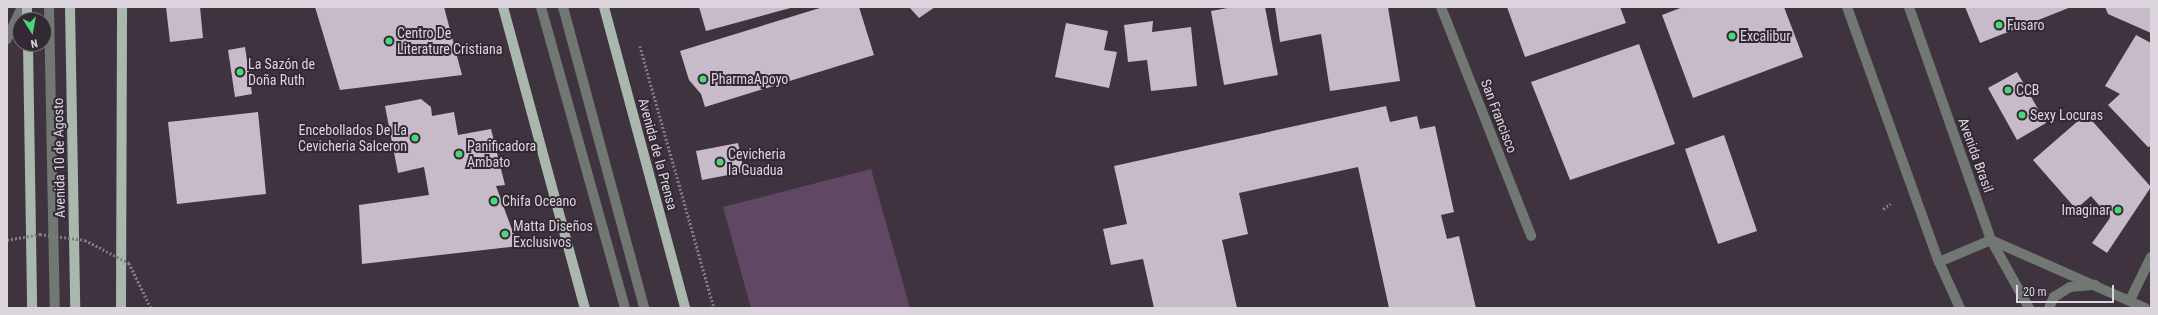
<!DOCTYPE html>
<meta charset="utf-8">
<style>
body{margin:0}
#map{position:relative;width:2158px;height:315px;overflow:hidden;background:#3e333f;font-family:"Roboto Condensed",sans-serif}
div>[style]{position:absolute}
.green>*{inset:0;background:#604764}
.building>*{inset:0;background:#c7bac9}
.path>*{height:2.5px;margin-top:-1.25px;transform-origin:0;background:repeating-linear-gradient(90deg,#837a84 0 2px,transparent 0 4px)}
.minor>*{height:10px;margin:-5px;padding:0 5px;transform-origin:5px;border-radius:5px;background:#717772}
.major>*{height:10px;margin:-5px;padding:0 5px;transform-origin:5px;border-radius:5px;background:#a9b7ac}
.path-bridge>*{height:2.5px;margin-top:-1.25px;transform-origin:0;background:repeating-linear-gradient(90deg,#837a84 0 2px,transparent 0 4px)}
.dots>*{width:11px;height:11px;translate:-50% -50%;box-sizing:border-box;border:2px solid #332935;border-radius:50%}
span{translate:-50% -50%;white-space:nowrap;text-align:center;line-height:1.15;-webkit-text-stroke:4px #332935;paint-order:stroke}
.poi-label{font-size:14px;color:#dcd5dd}
.left{translate:0 -50%;text-align:left}
.right{translate:-100% -50%;text-align:right}
.street-label{font-size:14px;color:#dcd5dd}
.frame{position:absolute;inset:0;border:8px solid #dcd5dd;pointer-events:none}
.north{position:absolute;left:12px;top:12px;width:40px;height:40px;box-sizing:border-box;background:#332935;border:1px solid #776e78;border-radius:50%;rotate:169deg;font-size:11px;font-weight:700;line-height:16px;text-align:center;color:#dcd5dd}
.north::after{content:'';display:block;margin:auto;width:14px;height:18px;background:#4ad778;clip-path:polygon(50% 0,100% 100%,50% 72%,0 100%)}
.scale{position:absolute;left:2016px;top:285px;width:98px;height:18px;box-sizing:border-box;border:2px solid #dcd5dd;border-top:0;padding-left:5px;font-size:12px;line-height:14px;white-space:nowrap;color:#dcd5dd;-webkit-text-stroke:3px #332935;paint-order:stroke}
</style>
<div id="map">
<div class="green">
<i style="clip-path:polygon(871px 169px,910px 308px,751px 308px,723px 207px)"></i>
</div>
<div class="building">
<i style="clip-path:polygon(166px 7px,200px 7px,203px 38px,170px 42px)"></i>
<i style="clip-path:polygon(315px 7px,444px 7px,462px 75px,340px 90px)"></i>
<i style="clip-path:polygon(699px 7px,794px 7px,706px 31px)"></i>
<i style="clip-path:polygon(823px 7px,859px 7px,874px 55px,705px 107px,701px 94px,689px 80px,680px 51px)"></i>
<i style="clip-path:polygon(909px 7px,935px 7px,919px 18px)"></i>
<i style="clip-path:polygon(1233px 7px,1265px 7px,1278px 75px,1224px 85px,1211px 11px)"></i>
<i style="clip-path:polygon(1275px 7px,1388px 7px,1400px 81px,1330px 91px,1321px 34px,1280px 42px)"></i>
<i style="clip-path:polygon(1507px 7px,1620px 7px,1626px 23px,1525px 57px)"></i>
<i style="clip-path:polygon(1683px 7px,1784px 7px,1803px 57px,1693px 98px,1662px 15px)"></i>
<i style="clip-path:polygon(1965px 7px,2071px 7px,1980px 43px)"></i>
<i style="clip-path:polygon(2105px 7px,2151px 7px,2151px 33px,2108px 14px)"></i>
<i style="clip-path:polygon(1153px 21px,1152px 32px,1191px 27px,1197px 86px,1151px 91px,1147px 60px,1128px 62px,1124px 25px)"></i>
<i style="clip-path:polygon(1066px 23px,1108px 31px,1104px 50px,1117px 52px,1109px 88px,1055px 77px)"></i>
<i style="clip-path:polygon(2136px 35px,2151px 43px,2151px 146px,2148px 147px,2108px 105px,2120px 94px,2105px 86px)"></i>
<i style="clip-path:polygon(1639px 44px,1675px 144px,1570px 180px,1531px 82px)"></i>
<i style="clip-path:polygon(245px 47px,252px 94px,235px 97px,228px 50px)"></i>
<i style="clip-path:polygon(2017px 72px,2046px 123px,2017px 140px,1988px 88px)"></i>
<i style="clip-path:polygon(421px 99px,431px 107px,432px 116px,454px 112px,458px 135px,491px 129px,505px 185px,496px 186px,518px 246px,362px 264px,359px 205px,429px 195px,424px 167px,398px 173px,385px 106px)"></i>
<i style="clip-path:polygon(1386px 106px,1390px 122px,1417px 116px,1420px 129px,1435px 126px,1454px 212px,1441px 215px,1447px 239px,1459px 236px,1476px 308px,1389px 308px,1358px 167px,1239px 193px,1248px 234px,1222px 240px,1237px 308px,1154px 308px,1143px 259px,1111px 265px,1103px 229px,1127px 224px,1114px 166px)"></i>
<i style="clip-path:polygon(258px 112px,266px 194px,177px 204px,168px 122px)"></i>
<i style="clip-path:polygon(2086px 114px,2151px 187px,2107px 253px,2092px 243px,2110px 218px,2091px 196px,2076px 209px,2033px 160px)"></i>
<i style="clip-path:polygon(1724px 135px,1757px 231px,1718px 244px,1685px 149px)"></i>
<i style="clip-path:polygon(738px 143px,744px 172px,702px 180px,696px 151px)"></i>
</div>
<div class="path">
<i style="left:640px;top:46px;width:272px;rotate:74.2deg"></i>
<i style="left:1883px;top:209px;width:9px;rotate:-36deg"></i>
</div>
<div class="minor">
<i style="left:49px;top:7px;width:301px;rotate:88.9deg"></i>
<i style="left:541px;top:7px;width:313px;rotate:74.4deg"></i>
<i style="left:563px;top:7px;width:312px;rotate:74.9deg"></i>
<i style="left:1441px;top:7px;width:246px;rotate:68.5deg"></i>
<i style="left:1847px;top:7px;width:271px;rotate:70.2deg"></i>
<i style="left:1939px;top:262px;width:51px;rotate:65.5deg"></i>
<i style="left:1909px;top:7px;width:247px;rotate:70.6deg"></i>
<i style="left:1991px;top:240px;width:78px;rotate:60.8deg"></i>
<i style="left:7px;top:39px;width:35px;rotate:-65deg"></i>
<i style="left:1939px;top:262px;width:56px;rotate:-22.9deg"></i>
<i style="left:1991px;top:240px;width:168px;rotate:23.8deg"></i>
<i style="left:2130px;top:300px;width:48px;rotate:-64deg"></i>
<i style="left:2049px;top:308px;width:12px;rotate:-66deg"></i>
<i style="left:2054px;top:297px;width:19px;rotate:-32deg"></i>
<i style="left:2070px;top:287px;width:25px;rotate:-5deg"></i>
</div>
<div class="major">
<i style="left:27px;top:7px;width:13px;rotate:90deg"></i>
<i style="left:70px;top:7px;width:301px;rotate:89deg"></i>
<i style="left:503px;top:7px;width:312px;rotate:74.8deg"></i>
<i style="left:604px;top:7px;width:312px;rotate:74.9deg"></i>
<i style="left:28px;top:44px;width:264px;rotate:89.1deg"></i>
<i style="left:121px;top:308px;width:301px;rotate:-89.8deg"></i>
</div>
<div class="path-bridge">
<i style="left:7px;top:240px;width:34px;rotate:-10deg"></i>
<i style="left:40px;top:234px;width:45px;rotate:7.6deg"></i>
<i style="left:85px;top:240px;width:50px;rotate:27.6deg"></i>
<i style="left:129px;top:263px;width:50px;rotate:63.9deg"></i>
</div>
<div class="dots">
<i style="left:1999px;top:25px;background:#4ad778"></i>
<i style="left:1732px;top:36px;background:#4ad778"></i>
<i style="left:389px;top:41px;background:#4ad778"></i>
<i style="left:240px;top:72px;background:#4ad778"></i>
<i style="left:703px;top:79px;background:#4ad778"></i>
<i style="left:2008px;top:90px;background:#4ad778"></i>
<i style="left:2022px;top:115px;background:#4ad778"></i>
<i style="left:415px;top:138px;background:#4ad778"></i>
<i style="left:459px;top:154px;background:#4ad778"></i>
<i style="left:720px;top:162px;background:#4ad778"></i>
<i style="left:494px;top:201px;background:#4ad778"></i>
<i style="left:2118px;top:210px;background:#4ad778"></i>
<i style="left:505px;top:234px;background:#4ad778"></i>
</div>
<div class="poi-label">
<span class="left" style="left:2007px;top:25px">Fusaro</span>
<span class="left" style="left:397px;top:41px">Centro De<br>Literature Cristiana</span>
<span class="left" style="left:1740px;top:36px">Excalibur</span>
<span class="left" style="left:248px;top:72px">La Sazón de<br>Doña Ruth</span>
<span class="left" style="left:711px;top:79px">PharmaApoyo</span>
<span class="left" style="left:2016px;top:90px">CCB</span>
<span class="left" style="left:2030px;top:115px">Sexy Locuras</span>
<span class="right" style="left:407px;top:138px">Encebollados De La<br>Cevicheria Salceron</span>
<span class="left" style="left:467px;top:154px">Panificadora<br>Ambato</span>
<span class="left" style="left:728px;top:162px">Cevicheria<br>la Guadua</span>
<span class="left" style="left:502px;top:201px">Chifa Oceano</span>
<span class="right" style="left:2110px;top:210px">Imaginar</span>
<span class="left" style="left:513px;top:234px">Matta Diseños<br>Exclusivos</span>
</div>
<div class="street-label">
<span style="left:1499px;top:116px;rotate:69deg">San Francisco</span>
<span style="left:658px;top:154px;rotate:75deg">Avenida de la Prensa</span>
<span style="left:1976px;top:155px;rotate:70deg">Avenida Brasil</span>
<span style="left:59px;top:158px;rotate:-91deg">Avenida 10 de Agosto</span>
</div>
<div class="frame"></div>
<div class="north">N</div>
<div class="scale">20 m</div>
</div>
